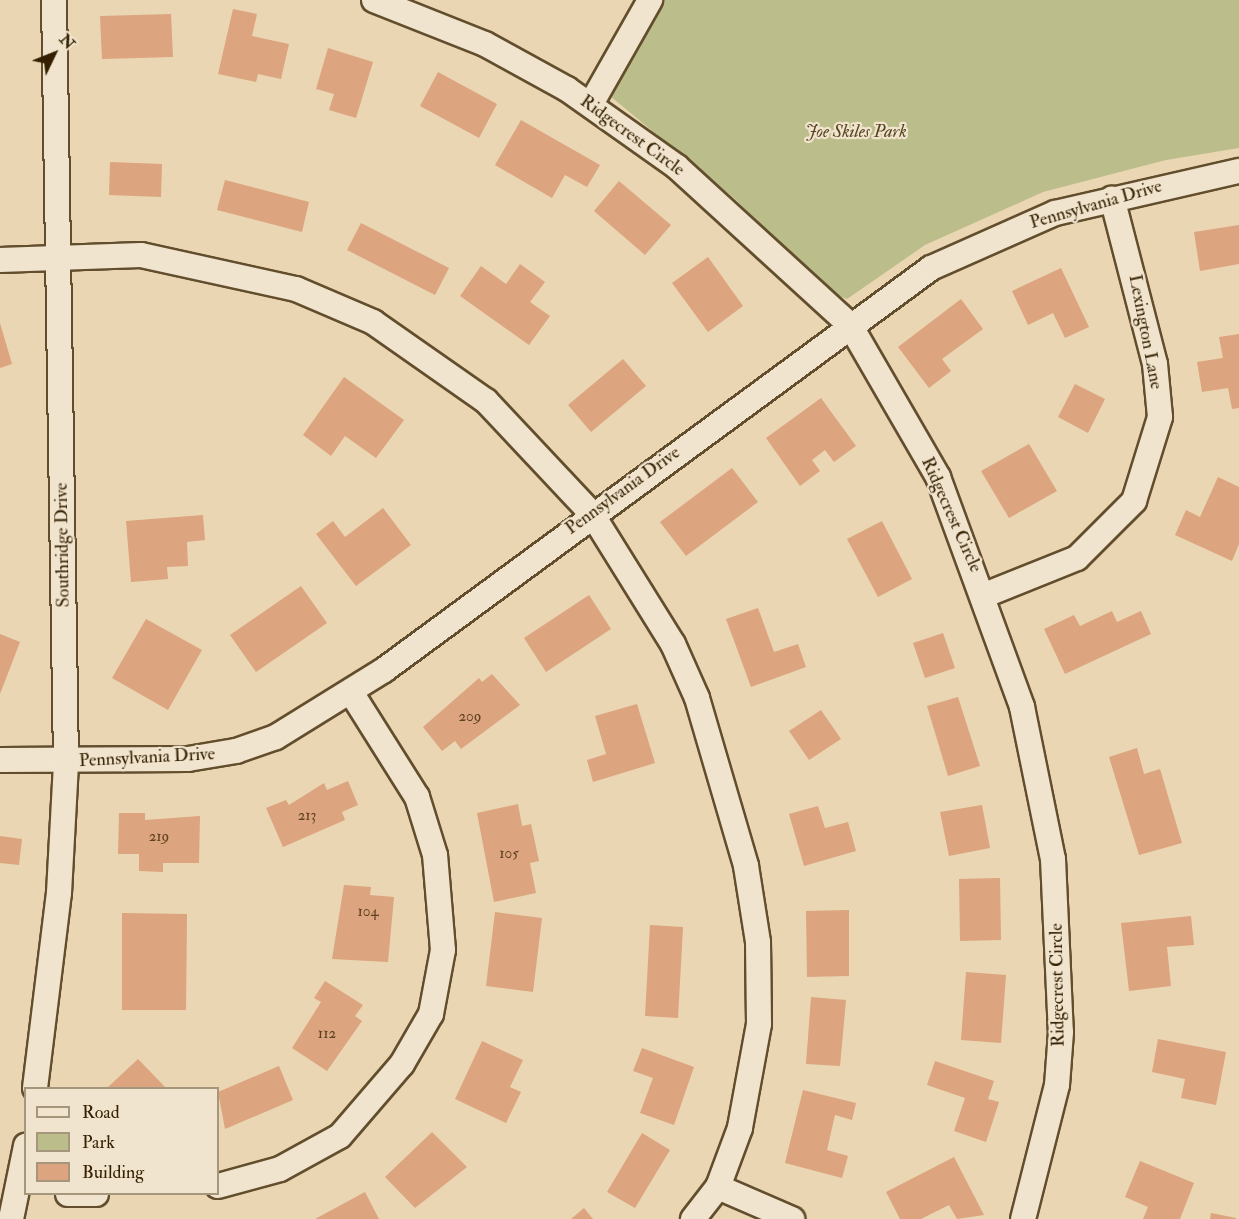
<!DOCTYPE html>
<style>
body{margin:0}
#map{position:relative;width:1239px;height:1219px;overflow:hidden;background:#ead6b3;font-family:"IM FELL Double Pica",serif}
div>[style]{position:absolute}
.green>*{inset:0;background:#bbbd8a}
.building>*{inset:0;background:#dca47f}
.roads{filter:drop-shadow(2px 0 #624e2d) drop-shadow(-2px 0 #624e2d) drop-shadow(0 2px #624e2d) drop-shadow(0 -2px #624e2d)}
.minor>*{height:24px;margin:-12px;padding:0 12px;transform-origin:12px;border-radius:12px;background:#f1e4ce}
span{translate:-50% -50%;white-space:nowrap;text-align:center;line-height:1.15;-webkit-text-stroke:4.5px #f1e4ce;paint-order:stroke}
.number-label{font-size:15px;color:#5e4120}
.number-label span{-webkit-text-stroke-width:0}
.park-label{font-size:18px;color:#564722;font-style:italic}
.street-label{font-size:18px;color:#342000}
.legend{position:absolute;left:24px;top:1087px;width:195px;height:108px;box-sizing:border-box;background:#f1e4ce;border:2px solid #a5967c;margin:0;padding:8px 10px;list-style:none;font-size:18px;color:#342000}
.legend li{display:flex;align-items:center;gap:12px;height:30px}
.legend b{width:30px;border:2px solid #a5967c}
.north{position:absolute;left:24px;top:24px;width:60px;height:60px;-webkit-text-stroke:4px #f1e4ce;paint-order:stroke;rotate:47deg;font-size:16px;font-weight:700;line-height:24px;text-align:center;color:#342000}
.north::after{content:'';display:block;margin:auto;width:21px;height:27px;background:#342000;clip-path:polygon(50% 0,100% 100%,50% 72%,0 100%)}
</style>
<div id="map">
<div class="green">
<i style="clip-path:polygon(664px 0,1239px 0,1239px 148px,1166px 160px,1043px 192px,925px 245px,847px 299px,825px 290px,736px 200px,610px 96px)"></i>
</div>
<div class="building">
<i style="clip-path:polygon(233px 9px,257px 14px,252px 36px,289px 44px,281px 79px,258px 74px,256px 82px,218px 74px)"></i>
<i style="clip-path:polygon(171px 14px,173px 57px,102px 59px,100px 16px)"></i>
<i style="clip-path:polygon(328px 48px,373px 62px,356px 118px,329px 110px,334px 94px,316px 89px)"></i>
<i style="clip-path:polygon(438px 72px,497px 104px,479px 138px,420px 106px)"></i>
<i style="clip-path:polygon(521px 120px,600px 165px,587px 187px,565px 175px,552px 198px,495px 165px)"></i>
<i style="clip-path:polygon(110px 162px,162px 164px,161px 197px,109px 195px)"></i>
<i style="clip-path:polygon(225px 180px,309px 202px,302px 232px,217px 210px)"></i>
<i style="clip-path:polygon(619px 181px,671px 225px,645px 255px,594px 211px)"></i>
<i style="clip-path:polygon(361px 223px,449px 268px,435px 295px,347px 250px)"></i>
<i style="clip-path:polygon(1239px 225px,1239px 264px,1200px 271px,1194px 232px)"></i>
<i style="clip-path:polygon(708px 257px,743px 306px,708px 332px,672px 283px)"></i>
<i style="clip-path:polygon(520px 264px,545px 282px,530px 302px,550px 316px,529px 345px,460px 296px,481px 266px,506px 284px)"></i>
<i style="clip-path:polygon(1061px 268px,1089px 327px,1065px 338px,1053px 313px,1028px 325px,1012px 291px)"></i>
<i style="clip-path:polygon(961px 299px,983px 329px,942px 359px,951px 371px,929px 388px,898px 347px)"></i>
<i style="clip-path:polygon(0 323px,12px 364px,0 368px)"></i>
<i style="clip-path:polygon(1239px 334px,1239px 408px,1232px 409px,1228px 388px,1202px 392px,1197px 362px,1223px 358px,1219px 337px)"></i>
<i style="clip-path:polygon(623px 359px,646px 386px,591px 432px,568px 405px)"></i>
<i style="clip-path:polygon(344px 377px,404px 420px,376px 458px,345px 436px,331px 456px,303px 435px)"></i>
<i style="clip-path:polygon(1075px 384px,1105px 399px,1088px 433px,1058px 417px)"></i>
<i style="clip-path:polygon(821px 398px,856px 446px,834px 462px,825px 450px,812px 460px,820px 471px,800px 486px,766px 438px)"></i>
<i style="clip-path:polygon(1029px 444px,1057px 491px,1009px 518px,981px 471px)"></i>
<i style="clip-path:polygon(732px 468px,758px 502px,686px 556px,660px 522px)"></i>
<i style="clip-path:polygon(1218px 477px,1239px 487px,1239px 544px,1232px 561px,1175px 535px,1186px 510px,1200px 517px)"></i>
<i style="clip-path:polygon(383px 508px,411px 545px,356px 586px,316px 534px,333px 521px,345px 537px)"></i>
<i style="clip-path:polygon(203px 515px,205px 540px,187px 542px,188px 566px,167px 567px,168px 579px,131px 582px,126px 521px)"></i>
<i style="clip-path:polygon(882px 521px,912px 579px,878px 597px,847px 539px)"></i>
<i style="clip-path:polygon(301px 586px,327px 623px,256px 672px,230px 635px)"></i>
<i style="clip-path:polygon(589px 595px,611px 629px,546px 672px,524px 638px)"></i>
<i style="clip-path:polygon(758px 608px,774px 652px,798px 644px,806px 667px,751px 687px,726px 619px)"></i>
<i style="clip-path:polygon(1112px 611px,1117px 622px,1141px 611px,1151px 634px,1065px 674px,1044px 629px,1074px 615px,1080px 626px)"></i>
<i style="clip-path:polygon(146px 619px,202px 650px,168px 710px,112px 678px)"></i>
<i style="clip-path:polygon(943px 633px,955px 668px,925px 678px,913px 643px)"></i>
<i style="clip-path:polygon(0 634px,20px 642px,0 694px)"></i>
<i style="clip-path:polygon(492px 674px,520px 705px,461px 749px,455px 741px,442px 751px,423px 727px,479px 678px,482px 682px)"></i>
<i style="clip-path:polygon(958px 697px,980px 766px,948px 776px,927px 706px)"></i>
<i style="clip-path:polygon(637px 704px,655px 763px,593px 782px,587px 760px,606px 754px,595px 716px)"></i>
<i style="clip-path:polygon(821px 710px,841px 739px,809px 760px,789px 731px)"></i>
<i style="clip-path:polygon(1137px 748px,1144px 774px,1160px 769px,1182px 843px,1139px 855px,1109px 757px)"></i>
<i style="clip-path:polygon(348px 781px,358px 805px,342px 812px,345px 820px,283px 847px,266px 808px,286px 800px,289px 805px,324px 783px,327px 790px)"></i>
<i style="clip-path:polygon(518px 804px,522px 826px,531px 824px,539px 861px,530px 863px,536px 893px,494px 902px,477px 813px)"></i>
<i style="clip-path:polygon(982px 805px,990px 848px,949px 856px,940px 812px)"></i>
<i style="clip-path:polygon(818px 806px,825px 828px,848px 822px,856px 851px,804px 866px,789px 814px)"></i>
<i style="clip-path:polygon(119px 813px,145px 813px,145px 820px,200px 816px,199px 863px,163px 863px,163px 872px,139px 871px,139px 854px,118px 854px)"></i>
<i style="clip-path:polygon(0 836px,22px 839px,19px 865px,0 863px)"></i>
<i style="clip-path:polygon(1000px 878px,1001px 940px,960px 941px,959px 879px)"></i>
<i style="clip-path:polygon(344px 885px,371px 887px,370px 895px,394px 897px,388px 962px,332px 959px)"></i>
<i style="clip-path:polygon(849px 910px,849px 976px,807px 977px,806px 911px)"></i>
<i style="clip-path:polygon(495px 912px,542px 918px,533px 992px,486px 986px)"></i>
<i style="clip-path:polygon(122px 913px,187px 914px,186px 1010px,122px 1010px)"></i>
<i style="clip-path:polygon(1191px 916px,1194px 945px,1167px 947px,1171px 986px,1129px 991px,1121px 923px)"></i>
<i style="clip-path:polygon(650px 925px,683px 927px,678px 1018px,645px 1016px)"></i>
<i style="clip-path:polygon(966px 972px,1006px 975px,1001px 1043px,961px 1040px)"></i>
<i style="clip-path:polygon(325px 981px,363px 1005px,355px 1016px,362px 1021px,327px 1071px,292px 1048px,321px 1002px,314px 998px)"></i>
<i style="clip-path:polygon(811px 997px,846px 1000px,840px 1066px,806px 1064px)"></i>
<i style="clip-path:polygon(1158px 1039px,1226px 1052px,1216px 1105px,1181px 1098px,1185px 1079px,1152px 1072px)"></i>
<i style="clip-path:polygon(482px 1041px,523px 1060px,510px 1087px,521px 1092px,506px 1123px,455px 1099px)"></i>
<i style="clip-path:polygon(642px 1048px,694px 1067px,674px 1125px,640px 1113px,653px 1078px,633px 1071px)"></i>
<i style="clip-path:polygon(138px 1059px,166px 1088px,107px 1088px)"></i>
<i style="clip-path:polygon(935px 1061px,994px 1081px,988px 1099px,999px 1102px,986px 1142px,954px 1131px,965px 1098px,927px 1085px)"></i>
<i style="clip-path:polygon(279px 1066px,293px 1100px,225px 1129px,218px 1092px)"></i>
<i style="clip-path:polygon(803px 1090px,856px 1103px,852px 1120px,835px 1115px,827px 1150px,848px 1156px,842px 1178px,785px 1163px)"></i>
<i style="clip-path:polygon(432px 1132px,467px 1167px,415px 1208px,385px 1177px)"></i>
<i style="clip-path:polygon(642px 1133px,670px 1150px,635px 1208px,607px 1192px)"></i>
<i style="clip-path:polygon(954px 1157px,984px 1215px,957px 1219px,949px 1205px,921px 1219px,900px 1219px,886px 1192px)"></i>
<i style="clip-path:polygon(1140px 1161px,1194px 1183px,1180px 1219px,1143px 1219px,1148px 1207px,1125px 1197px)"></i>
<i style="clip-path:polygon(365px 1192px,379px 1219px,315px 1219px)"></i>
<i style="clip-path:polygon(584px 1208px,593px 1219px,571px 1219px)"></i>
<i style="clip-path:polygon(1211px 1213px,1236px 1218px,1236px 1219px,1210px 1219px)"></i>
</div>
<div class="roads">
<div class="minor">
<i style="left:374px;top:0;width:119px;rotate:21.6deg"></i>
<i style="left:485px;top:44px;width:94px;rotate:28.8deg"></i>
<i style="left:567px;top:89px;width:135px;rotate:35.3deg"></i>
<i style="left:677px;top:167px;width:234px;rotate:42.4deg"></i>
<i style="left:850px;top:325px;width:176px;rotate:59.9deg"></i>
<i style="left:938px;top:477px;width:245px;rotate:69.9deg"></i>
<i style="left:1022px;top:707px;width:155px;rotate:78.5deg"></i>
<i style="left:1053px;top:859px;width:173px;rotate:87.4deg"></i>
<i style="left:1061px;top:1032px;width:53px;rotate:94.3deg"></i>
<i style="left:1057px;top:1085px;width:138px;rotate:104.2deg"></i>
<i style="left:591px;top:104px;width:120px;rotate:-60.4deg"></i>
<i style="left:0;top:260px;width:141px;rotate:-2deg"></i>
<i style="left:141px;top:255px;width:159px;rotate:12.4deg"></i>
<i style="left:296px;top:289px;width:84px;rotate:23.2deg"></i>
<i style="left:373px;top:322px;width:138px;rotate:35deg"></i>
<i style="left:486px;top:401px;width:155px;rotate:46.8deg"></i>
<i style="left:592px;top:514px;width:153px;rotate:58.1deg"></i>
<i style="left:673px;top:644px;width:59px;rotate:66deg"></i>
<i style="left:697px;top:698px;width:175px;rotate:73.7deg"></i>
<i style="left:746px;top:866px;width:77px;rotate:81deg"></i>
<i style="left:758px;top:942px;width:82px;rotate:89.3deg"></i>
<i style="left:759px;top:1024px;width:106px;rotate:100.4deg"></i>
<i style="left:740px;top:1128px;width:63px;rotate:110.4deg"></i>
<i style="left:718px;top:1187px;width:41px;rotate:128deg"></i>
<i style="left:985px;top:595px;width:99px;rotate:-21.9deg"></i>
<i style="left:1077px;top:558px;width:81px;rotate:-45deg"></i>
<i style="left:1134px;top:501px;width:88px;rotate:-72.8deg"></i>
<i style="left:1160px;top:417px;width:53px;rotate:-95.4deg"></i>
<i style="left:1155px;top:364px;width:171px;rotate:-104.5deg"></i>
<i style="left:0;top:760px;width:188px;rotate:-0.3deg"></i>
<i style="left:188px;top:759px;width:49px;rotate:-9.5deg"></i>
<i style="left:236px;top:751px;width:42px;rotate:-19.3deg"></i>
<i style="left:276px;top:737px;width:127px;rotate:-31.8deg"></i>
<i style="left:384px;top:670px;width:679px;rotate:-36.31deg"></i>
<i style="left:931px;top:268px;width:136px;rotate:-23.9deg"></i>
<i style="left:1055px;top:213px;width:189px;rotate:-12.9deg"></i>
<i style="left:35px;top:1088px;width:196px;rotate:-83deg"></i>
<i style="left:59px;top:893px;width:131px;rotate:-86.9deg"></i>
<i style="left:66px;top:762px;width:762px;rotate:-90.9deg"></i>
<i style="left:218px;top:1186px;width:64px;rotate:-15.3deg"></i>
<i style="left:280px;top:1169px;width:68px;rotate:-28.8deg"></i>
<i style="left:340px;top:1136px;width:95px;rotate:-49.3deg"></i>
<i style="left:402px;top:1064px;width:58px;rotate:-59.9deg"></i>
<i style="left:431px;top:1014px;width:65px;rotate:-79.4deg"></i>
<i style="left:443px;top:950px;width:95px;rotate:-94.8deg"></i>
<i style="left:435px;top:855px;width:61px;rotate:-107.2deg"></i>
<i style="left:417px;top:797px;width:124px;rotate:-122.2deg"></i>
<i style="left:718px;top:1187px;width:81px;rotate:23.4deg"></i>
<i style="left:68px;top:1194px;width:28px"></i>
<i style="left:11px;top:1219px;width:75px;rotate:-78.4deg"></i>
</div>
</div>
<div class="number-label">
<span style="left:470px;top:717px">209</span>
<span style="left:307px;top:816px">213</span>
<span style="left:159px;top:837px">219</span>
<span style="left:509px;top:854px">105</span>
<span style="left:368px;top:912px">104</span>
<span style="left:327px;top:1034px">112</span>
</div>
<div class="park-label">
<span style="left:856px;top:132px">Joe Skiles Park</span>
</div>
<div class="street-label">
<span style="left:632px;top:136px;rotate:36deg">Ridgecrest Circle</span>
<span style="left:1096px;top:205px;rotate:-16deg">Pennsylvania Drive</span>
<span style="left:1145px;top:332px;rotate:79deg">Lexington Lane</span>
<span style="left:623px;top:491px;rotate:-36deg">Pennsylvania Drive</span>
<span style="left:951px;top:515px;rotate:66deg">Ridgecrest Circle</span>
<span style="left:63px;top:545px;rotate:-91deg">Southridge Drive</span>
<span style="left:147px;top:758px;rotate:-3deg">Pennsylvania Drive</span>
<span style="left:1058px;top:985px;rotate:-91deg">Ridgecrest Circle</span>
</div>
<ul class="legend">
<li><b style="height:8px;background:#f1e4ce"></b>Road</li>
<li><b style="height:16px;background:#bbbd8a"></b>Park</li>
<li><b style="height:16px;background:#dca47f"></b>Building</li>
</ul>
<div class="north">N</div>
</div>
